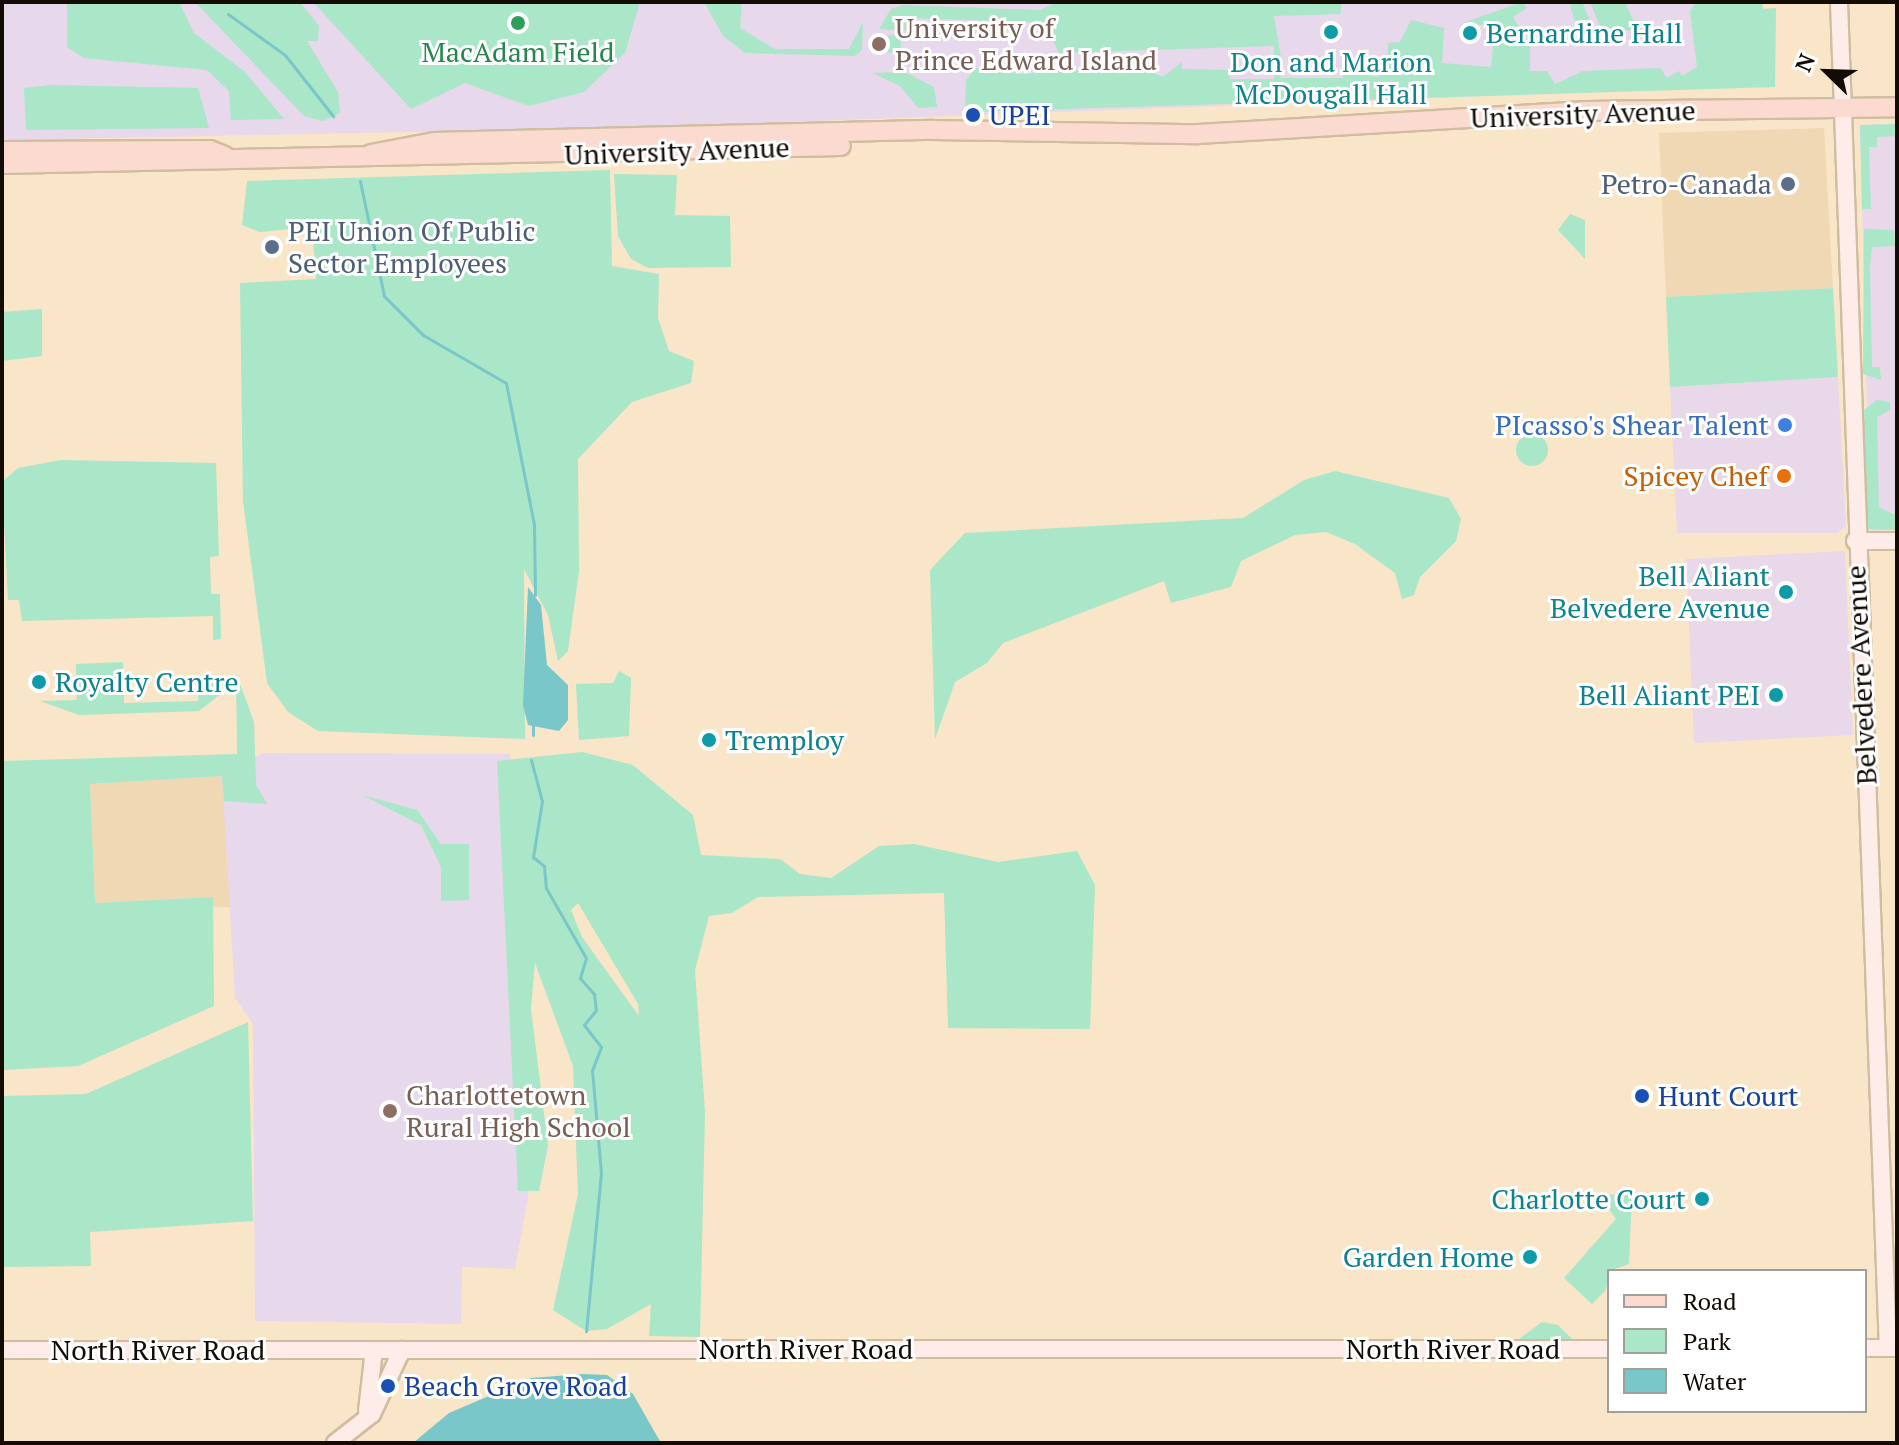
<!DOCTYPE html>
<style>
body{margin:0}
#map{position:relative;width:1899px;height:1445px;overflow:hidden;background:#f9e5c8;font-family:"PT Serif",serif}
div>[style]{position:absolute}
.commercial>*{inset:0;background:#e8d8ea}
.built>*{inset:0;background:#f0d8b4}
.education>*{inset:0;background:#e7d8eb}
.green>*{inset:0;background:#aae6c8}
.round{border-radius:50%}
.water>*{inset:0;background:#79c7c8}
.stream>*{height:3px;margin:-1.5px;padding:0 1.5px;transform-origin:1.5px;border-radius:1.5px;background:#79c7c8}
.roads{filter:drop-shadow(2px 0 #d0bda0) drop-shadow(-2px 0 #d0bda0) drop-shadow(0 2px #d0bda0) drop-shadow(0 -2px #d0bda0)}
.secondary>*{height:16px;margin:-8px;padding:0 8px;transform-origin:8px;border-radius:8px;background:#fdece7}
.primary>*{height:18px;margin:-9px;padding:0 9px;transform-origin:9px;border-radius:9px;background:#fbdacf}
.dots>*{width:22px;height:22px;translate:-50% -50%;box-sizing:border-box;border:4px solid #fff;border-radius:50%}
span{translate:-50% -50%;white-space:nowrap;text-align:center;line-height:1.15;-webkit-text-stroke:6px #fff;paint-order:stroke}
.education-label{font-size:28px;color:#785e54}
.left{translate:0 -50%;text-align:left}
.culture-label{font-size:28px;color:#0d838f}
.right{translate:-100% -50%;text-align:right}
.leisure-label{font-size:28px;color:#27864d}
.street-label{font-size:28px;color:#130c04}
.transit-label{font-size:28px;color:#164399}
.service-label{font-size:28px;color:#4e5e75}
.shop-label{font-size:28px;color:#366cbe}
.food-label{font-size:28px;color:#c56008}
.frame{position:absolute;inset:0;border:4px solid #130c04;pointer-events:none}
.legend{position:absolute;left:1607px;top:1269px;width:260px;height:144px;box-sizing:border-box;background:#fff;border:2px solid #a19e9b;margin:0;padding:10px 14px;list-style:none;font-size:24px;color:#130c04}
.legend li{display:flex;align-items:center;gap:16px;height:40px}
.legend b{width:40px;border:2px solid #a19e9b}
.north{position:absolute;left:1787px;top:32px;width:80px;height:80px;-webkit-text-stroke:6px #fff;paint-order:stroke;rotate:293deg;font-size:22px;font-weight:700;line-height:32px;text-align:center;color:#130c04}
.north::after{content:'';display:block;margin:auto;width:28px;height:36px;background:#130c04;clip-path:polygon(50% 0,100% 100%,50% 72%,0 100%)}
</style>
<div id="map">
<div class="commercial">
<i style="clip-path:polygon(1897px 124px,1897px 530px,1870px 531px,1860px 125px)"></i>
<i style="clip-path:polygon(1838px 377px,1846px 526px,1837px 533px,1677px 533px,1670px 387px)"></i>
<i style="clip-path:polygon(1845px 551px,1853px 735px,1694px 743px,1686px 559px)"></i>
</div>
<div class="built">
<i style="clip-path:polygon(1824px 128px,1833px 288px,1666px 297px,1659px 133px)"></i>
<i style="clip-path:polygon(222px 776px,233px 907px,213px 907px,212px 897px,95px 903px,90px 784px)"></i>
</div>
<div class="education">
<i style="clip-path:polygon(2px 2px,1754px 2px,1758px 86px,655px 127px,2px 140px)"></i>
<i style="clip-path:polygon(263px 753px,510px 754px,528px 1197px,515px 1269px,462px 1267px,461px 1324px,255px 1321px,253px 1024px,235px 998px,222px 776px)"></i>
</div>
<div class="green">
<i style="clip-path:polygon(67px 2px,179px 2px,194px 33px,245px 72px,284px 119px,231px 120px,229px 91px,207px 70px,84px 58px,67px 47px)"></i>
<i style="clip-path:polygon(195px 2px,300px 2px,319px 26px,318px 41px,307px 41px,338px 92px,340px 113px,323px 121px,304px 116px)"></i>
<i style="clip-path:polygon(313px 2px,640px 2px,625px 53px,584px 92px,529px 106px,465px 83px,411px 109px)"></i>
<i style="clip-path:polygon(704px 2px,751px 2px,742px 3px,740px 28px,775px 49px,849px 49px,863px 22px,862px 50px,855px 56px,745px 53px,723px 36px)"></i>
<i style="clip-path:polygon(1057px 2px,1341px 2px,1341px 14px,1274px 16px,1281px 58px,1274px 58px,1274px 46px,1059px 53px,1045px 24px,1028px 22px,907px 18px,906px 31px,879px 29px,891px 9px,903px 5px,1040px 10px)"></i>
<i style="clip-path:polygon(1522px 2px,1527px 8px,1513px 17px,1530px 44px,1530px 71px,1547px 71px,1555px 84px,1583px 71px,1660px 68px,1667px 78px,1679px 71px,1682px 76px,1697px 67px,1690px 11px,1696px 2px,1762px 2px,1763px 9px,1776px 8px,1775px 87px,967px 112px,965px 106px,966px 80px,976px 68px,1023px 74px,1137px 66px,1163px 77px,1182px 62px,1182px 69px,1230px 70px,1230px 79px,1274px 79px,1274px 69px,1281px 78px,1343px 78px,1344px 68px,1377px 77px,1388px 69px,1388px 43px,1400px 42px,1411px 20px,1444px 28px,1442px 63px,1491px 67px,1495px 26px,1463px 23px)"></i>
<i style="clip-path:polygon(1582px 2px,1588px 16px,1596px 31px,1578px 32px,1570px 5px)"></i>
<i style="clip-path:polygon(1590px 2px,1625px 2px,1638px 30px,1602px 31px)"></i>
<i class="round" style="left:883px;top:35px;width:18px;height:18px"></i>
<i style="clip-path:polygon(905px 72px,934px 87px,937px 107px,918px 108px,900px 86px,872px 73px)"></i>
<i style="clip-path:polygon(50px 85px,198px 88px,209px 128px,26px 130px,24px 88px)"></i>
<i style="clip-path:polygon(1897px 124px,1897px 136px,1877px 137px,1877px 147px,1869px 147px,1871px 209px,1862px 209px,1860px 125px)"></i>
<i style="clip-path:polygon(610px 170px,612px 266px,659px 274px,658px 318px,669px 351px,694px 361px,691px 383px,632px 402px,578px 459px,579px 571px,568px 651px,558px 661px,548px 615px,524px 569px,525px 739px,318px 731px,288px 712px,267px 683px,243px 501px,240px 283px,316px 279px,312px 227px,260px 232px,242px 225px,247px 181px)"></i>
<i style="clip-path:polygon(614px 174px,677px 175px,675px 215px,730px 216px,731px 267px,648px 268px,631px 259px,618px 236px)"></i>
<i style="clip-path:polygon(1570px 214px,1585px 220px,1585px 259px,1558px 230px)"></i>
<i style="clip-path:polygon(1864px 229px,1894px 230px,1895px 246px,1872px 247px,1870px 266px,1872px 367px,1880px 367px,1881px 380px,1863px 374px)"></i>
<i style="clip-path:polygon(1833px 288px,1838px 377px,1670px 387px,1666px 297px)"></i>
<i style="clip-path:polygon(42px 309px,42px 356px,2px 361px,2px 312px)"></i>
<i style="clip-path:polygon(1877px 400px,1890px 402px,1890px 410px,1877px 417px,1879px 507px,1897px 516px,1897px 530px,1868px 529px,1864px 410px)"></i>
<i class="round" style="left:1516px;top:434px;width:32px;height:32px"></i>
<i style="clip-path:polygon(61px 460px,216px 463px,219px 556px,210px 557px,211px 594px,220px 594px,221px 639px,213px 640px,213px 616px,22px 621px,19px 600px,8px 600px,2px 482px,18px 468px)"></i>
<i style="clip-path:polygon(1335px 471px,1449px 498px,1461px 519px,1456px 541px,1420px 577px,1414px 595px,1402px 599px,1395px 573px,1355px 544px,1326px 532px,1295px 535px,1241px 561px,1231px 587px,1171px 603px,1164px 581px,1003px 643px,987px 663px,955px 682px,935px 739px,930px 570px,965px 533px,1243px 518px,1304px 480px)"></i>
<i style="clip-path:polygon(123px 662px,124px 703px,198px 701px,198px 680px,223px 680px,222px 693px,199px 711px,79px 715px,40px 701px,77px 700px,76px 664px)"></i>
<i style="clip-path:polygon(619px 671px,631px 678px,629px 736px,579px 740px,576px 684px,613px 683px)"></i>
<i style="clip-path:polygon(236px 673px,254px 722px,256px 785px,267px 804px,224px 801px,222px 776px,90px 784px,95px 903px,213px 897px,214px 1006px,78px 1066px,2px 1070px,2px 761px,237px 754px)"></i>
<i style="clip-path:polygon(evenodd,582px 752px,633px 765px,693px 815px,701px 855px,780px 859px,800px 874px,831px 878px,879px 846px,914px 844px,998px 862px,1077px 851px,1095px 885px,1090px 1029px,948px 1028px,944px 893px,758px 897px,732px 913px,709px 916px,695px 970px,705px 1112px,700px 1337px,649px 1336px,651px 1304px,607px 1329px,586px 1331px,553px 1310px,578px 1194px,573px 1066px,535px 963px,531px 1009px,548px 1146px,539px 1191px,518px 1191px,497px 761px,582px 752px,578px 903px,638px 1004px,639px 1016px,582px 937px,571px 910px,578px 903px)"></i>
<i style="clip-path:polygon(362px 795px,417px 810px,441px 844px,469px 844px,469px 900px,441px 901px,441px 867px,421px 825px)"></i>
<i style="clip-path:polygon(248px 1022px,253px 1221px,90px 1232px,91px 1266px,2px 1267px,2px 1096px,86px 1094px)"></i>
<i style="clip-path:polygon(1632px 1194px,1629px 1264px,1609px 1271px,1606px 1290px,1592px 1304px,1564px 1278px,1616px 1219px,1599px 1195px)"></i>
<i style="clip-path:polygon(1542px 1322px,1558px 1325px,1573px 1340px,1515px 1342px)"></i>
</div>
<div class="water">
<i style="clip-path:polygon(528px 587px,541px 605px,547px 665px,568px 685px,568px 720px,559px 731px,528px 725px,523px 705px)"></i>
<i style="clip-path:polygon(583px 1374px,607px 1375px,633px 1394px,661px 1443px,413px 1443px,449px 1413px,531px 1378px)"></i>
</div>
<div class="stream">
<i style="left:228px;top:14px;width:70px;rotate:35.7deg"></i>
<i style="left:285px;top:55px;width:78px;rotate:51.8deg"></i>
<i style="left:360px;top:181px;width:117px;rotate:78.2deg"></i>
<i style="left:384px;top:296px;width:55px;rotate:45deg"></i>
<i style="left:423px;top:335px;width:96px;rotate:30deg"></i>
<i style="left:506px;top:383px;width:145px;rotate:78.8deg"></i>
<i style="left:534px;top:525px;width:70px;rotate:89.2deg"></i>
<i style="left:533px;top:723px;width:12px;rotate:90deg"></i>
<i style="left:531px;top:760px;width:42px;rotate:75deg"></i>
<i style="left:542px;top:801px;width:57px;rotate:99.1deg"></i>
<i style="left:533px;top:857px;width:14px;rotate:39deg"></i>
<i style="left:544px;top:866px;width:22px;rotate:85deg"></i>
<i style="left:546px;top:888px;width:81px;rotate:60.3deg"></i>
<i style="left:586px;top:958px;width:21px;rotate:107deg"></i>
<i style="left:580px;top:978px;width:21px;rotate:49deg"></i>
<i style="left:594px;top:994px;width:16px;rotate:83deg"></i>
<i style="left:596px;top:1010px;width:19px;rotate:129deg"></i>
<i style="left:584px;top:1025px;width:28px;rotate:52deg"></i>
<i style="left:601px;top:1047px;width:25px;rotate:111deg"></i>
<i style="left:592px;top:1070px;width:103px;rotate:85deg"></i>
<i style="left:601px;top:1173px;width:159px;rotate:95.4deg"></i>
</div>
<div class="roads">
<div class="secondary">
<i style="left:1839px;top:2px;width:1347px;rotate:87.92deg"></i>
<i style="left:1855px;top:541px;width:42px"></i>
<i style="left:1865px;top:1348px;width:30px"></i>
<i style="left:2px;top:1350px;width:1607px;rotate:-0.04deg"></i>
<i style="left:367px;top:1411px;width:61px;rotate:-83.5deg"></i>
<i style="left:335px;top:1443px;width:47px;rotate:-38.1deg"></i>
<i style="left:372px;top:1414px;width:71px;rotate:-64.9deg"></i>
</div>
<div class="primary">
<i style="left:2px;top:151px;width:208px;rotate:-0.3deg"></i>
<i style="left:210px;top:150px;width:16px;rotate:22deg"></i>
<i style="left:371px;top:154px;width:64px;rotate:-10.8deg"></i>
<i style="left:434px;top:142px;width:499px;rotate:-1.4deg"></i>
<i style="left:933px;top:130px;width:265px;rotate:0.9deg"></i>
<i style="left:1198px;top:134px;width:389px;rotate:-3.4deg"></i>
<i style="left:1586px;top:111px;width:311px;rotate:-0.7deg"></i>
<i style="left:2px;top:164px;width:839px;rotate:-1.23deg"></i>
</div>
</div>
<div class="dots">
<i style="left:518px;top:23px;background:#2e9e5b"></i>
<i style="left:1331px;top:32px;background:#0f9aa8"></i>
<i style="left:1470px;top:33px;background:#0f9aa8"></i>
<i style="left:879px;top:44px;background:#8d6e63"></i>
<i style="left:973px;top:115px;background:#1a4fb4"></i>
<i style="left:1788px;top:184px;background:#5c6f8a"></i>
<i style="left:272px;top:247px;background:#5c6f8a"></i>
<i style="left:1785px;top:425px;background:#3f7fe0"></i>
<i style="left:1784px;top:476px;background:#e8710a"></i>
<i style="left:1786px;top:592px;background:#0f9aa8"></i>
<i style="left:39px;top:682px;background:#0f9aa8"></i>
<i style="left:1776px;top:695px;background:#0f9aa8"></i>
<i style="left:709px;top:740px;background:#0f9aa8"></i>
<i style="left:1642px;top:1096px;background:#1a4fb4"></i>
<i style="left:390px;top:1111px;background:#8d6e63"></i>
<i style="left:1702px;top:1199px;background:#0f9aa8"></i>
<i style="left:1530px;top:1257px;background:#0f9aa8"></i>
<i style="left:388px;top:1386px;background:#1a4fb4"></i>
</div>
<div class="education-label">
<span class="left" style="left:895px;top:44px">University of<br>Prince Edward Island</span>
<span class="left" style="left:406px;top:1111px">Charlottetown<br>Rural High School</span>
</div>
<div class="culture-label">
<span class="left" style="left:1486px;top:33px">Bernardine Hall</span>
<span style="left:1331px;top:78px">Don and Marion<br>McDougall Hall</span>
<span class="right" style="left:1770px;top:592px">Bell Aliant<br>Belvedere Avenue</span>
<span class="left" style="left:55px;top:682px">Royalty Centre</span>
<span class="right" style="left:1760px;top:695px">Bell Aliant PEI</span>
<span class="left" style="left:725px;top:740px">Tremploy</span>
<span class="right" style="left:1686px;top:1199px">Charlotte Court</span>
<span class="right" style="left:1514px;top:1257px">Garden Home</span>
</div>
<div class="leisure-label">
<span style="left:518px;top:52px">MacAdam Field</span>
</div>
<div class="street-label">
<span style="left:1583px;top:114px;rotate:-2deg">University Avenue</span>
<span style="left:677px;top:151px;rotate:-2deg">University Avenue</span>
<span style="left:1861px;top:675px;rotate:-93deg">Belvedere Avenue</span>
<span style="left:806px;top:1349px">North River Road</span>
<span style="left:1453px;top:1349px">North River Road</span>
<span style="left:158px;top:1350px">North River Road</span>
</div>
<div class="transit-label">
<span class="left" style="left:989px;top:115px">UPEI</span>
<span class="left" style="left:1658px;top:1096px">Hunt Court</span>
<span class="left" style="left:404px;top:1386px">Beach Grove Road</span>
</div>
<div class="service-label">
<span class="right" style="left:1772px;top:184px">Petro-Canada</span>
<span class="left" style="left:288px;top:247px">PEI Union Of Public<br>Sector Employees</span>
</div>
<div class="shop-label">
<span class="right" style="left:1769px;top:425px">PIcasso's Shear Talent</span>
</div>
<div class="food-label">
<span class="right" style="left:1768px;top:476px">Spicey Chef</span>
</div>
<div class="frame"></div>
<ul class="legend">
<li><b style="height:10px;background:#fbdacf"></b>Road</li>
<li><b style="height:22px;background:#aae6c8"></b>Park</li>
<li><b style="height:22px;background:#79c7c8"></b>Water</li>
</ul>
<div class="north">N</div>
</div>
